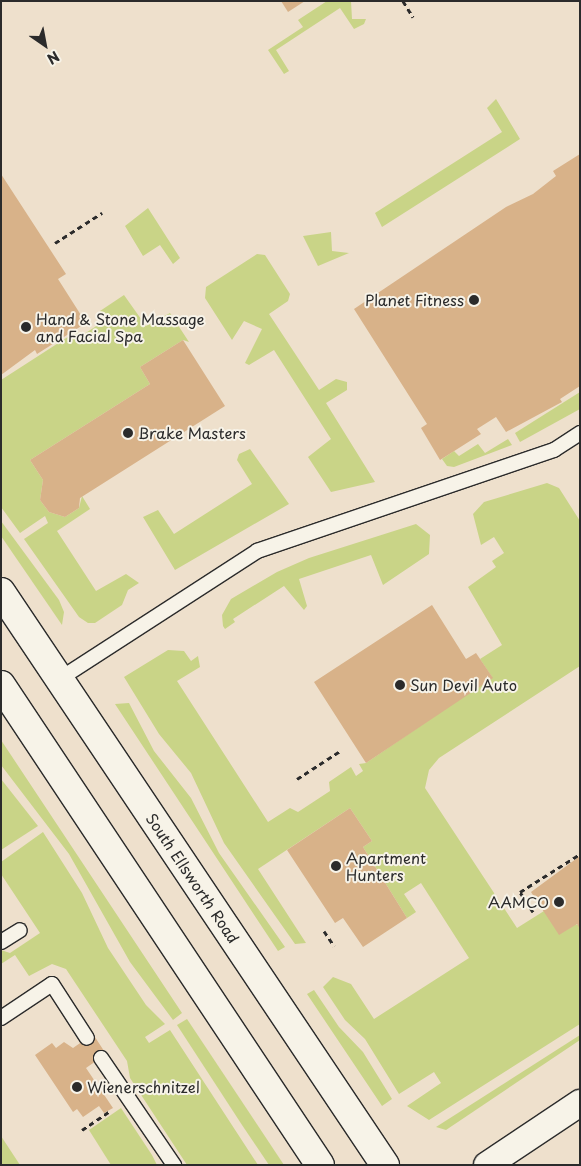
<!DOCTYPE html>
<style>
body{margin:0}
#map{position:relative;width:581px;height:1166px;overflow:hidden;background:#eee0cc;font-family:"Playpen Sans",sans-serif}
div>[style]{position:absolute}
.green>*{inset:0;background:#c9d487}
.building>*{inset:0;background:#d8b289}
.path>*{height:3px;margin-top:-1.5px;transform-origin:0;background:repeating-linear-gradient(90deg,#2b2b2b 0 5px,transparent 0 9px)}
.roads{filter:drop-shadow(1px 0 #2b2b2b) drop-shadow(-1px 0 #2b2b2b) drop-shadow(0 1px #2b2b2b) drop-shadow(0 -1px #2b2b2b)}
.service>*{height:14px;margin:-7px;padding:0 7px;transform-origin:7px;border-radius:7px;background:#f7f3e8}
.minor>*{height:26px;margin:-13px;padding:0 13px;transform-origin:13px;border-radius:13px;background:#f7f3e8}
.tertiary>*{height:28px;margin:-14px;padding:0 14px;transform-origin:14px;border-radius:14px;background:#f7f3e8}
.dots>*{width:14px;height:14px;translate:-50% -50%;box-sizing:border-box;border:2px solid #f7f3e8;border-radius:50%}
span{translate:-50% -50%;white-space:nowrap;text-align:center;line-height:1.15;-webkit-text-stroke:4px #f7f3e8;paint-order:stroke}
.poi-label{font-size:15px;color:#2b2b2b}
.right{translate:-100% -50%;text-align:right}
.left{translate:0 -50%;text-align:left}
.street-label{font-size:15px;color:#2b2b2b}
.frame{position:absolute;inset:0;border:2px solid #2b2b2b;pointer-events:none}
.north{position:absolute;left:20px;top:20px;width:50px;height:50px;-webkit-text-stroke:4px #f7f3e8;paint-order:stroke;rotate:147deg;font-size:14px;font-weight:700;line-height:20px;text-align:center;color:#2b2b2b}
.north::after{content:'';display:block;margin:auto;width:18px;height:22px;background:#2b2b2b;clip-path:polygon(50% 0,100% 100%,50% 72%,0 100%)}
</style>
<div id="map">
<div class="green">
<i style="clip-path:polygon(327px 1px,351px 1px,352px 19px,366px 19px,364px 24px,354px 29px,340px 8px,276px 50px,289px 71px,284px 74px,268px 50px,303px 27px,298px 20px)"></i>
<i style="clip-path:polygon(496px 99px,520px 139px,382px 227px,375px 213px,502px 132px,487px 108px)"></i>
<i style="clip-path:polygon(148px 208px,180px 258px,173px 264px,160px 245px,143px 256px,125px 226px)"></i>
<i style="clip-path:polygon(331px 232px,332px 251px,349px 253px,318px 266px,303px 236px)"></i>
<i style="clip-path:polygon(257px 254px,265px 255px,290px 294px,288px 301px,269px 314px,319px 390px,336px 379px,347px 382px,347px 390px,326px 403px,375px 482px,331px 492px,308px 457px,331px 439px,274px 350px,249px 365px,245px 363px,262px 329px,244px 321px,232px 340px,205px 298px,206px 287px)"></i>
<i style="clip-path:polygon(124px 295px,146px 326px,170px 313px,189px 342px,183px 340px,140px 367px,150px 384px,30px 460px,43px 480px,40px 500px,49px 512px,65px 517px,79px 508px,82px 496px,90px 509px,57px 531px,96px 591px,126px 574px,139px 583px,128px 590px,122px 605px,95px 623px,88px 623px,79px 617px,24px 539px,48px 523px,45px 516px,20px 533px,1px 507px,1px 380px,77px 331px,81px 336px,104px 321px,100px 311px)"></i>
<i style="clip-path:polygon(580px 392px,580px 409px,520px 442px,515px 433px)"></i>
<i style="clip-path:polygon(508px 439px,512px 445px,454px 467px,447px 466px,442px 459px,454px 451px,459px 456px,478px 444px,485px 453px)"></i>
<i style="clip-path:polygon(250px 449px,289px 504px,175px 570px,143px 517px,158px 510px,174px 534px,252px 484px,237px 460px,239px 454px)"></i>
<i style="clip-path:polygon(547px 483px,559px 488px,580px 521px,580px 666px,439px 758px,429px 770px,425px 788px,517px 928px,544px 911px,580px 926px,580px 1024px,429px 1120px,407px 1106px,441px 1083px,434px 1072px,399px 1094px,365px 1039px,345px 1020px,323px 987px,333px 977px,351px 984px,374px 1019px,469px 958px,421px 883px,404px 894px,416px 912px,407px 918px,363px 847px,372px 841px,350px 808px,258px 869px,306px 943px,295px 944px,224px 843px,191px 773px,159px 734px,124px 677px,168px 650px,184px 651px,191px 661px,198px 656px,200px 667px,177px 681px,268px 822px,290px 808px,298px 812px,330px 791px,329px 782px,351px 767px,356px 776px,363px 771px,359px 764px,366px 763px,492px 677px,480px 659px,502px 645px,468px 587px,496px 567px,492px 561px,504px 553px,494px 537px,481px 545px,473px 514px,484px 502px)"></i>
<i style="clip-path:polygon(1px 521px,59px 600px,64px 612px,62px 625px,1px 536px)"></i>
<i style="clip-path:polygon(416px 524px,430px 535px,429px 554px,383px 585px,371px 555px,299px 579px,307px 606px,304px 610px,284px 586px,233px 619px,235px 622px,225px 629px,223px 626px,222px 615px,231px 599px,277px 572px,309px 558px)"></i>
<i style="clip-path:polygon(129px 703px,154px 751px,191px 798px,219px 853px,285px 947px,278px 951px,115px 704px)"></i>
<i style="clip-path:polygon(1px 740px,182px 1013px,173px 1020px,130px 962px,69px 854px,1px 765px)"></i>
<i style="clip-path:polygon(1px 779px,38px 826px,1px 850px)"></i>
<i style="clip-path:polygon(43px 832px,82px 893px,108px 948px,146px 1005px,165px 1024px,145px 1037px,149px 1043px,170px 1030px,258px 1165px,187px 1165px,130px 1078px,127px 1061px,66px 969px,52px 964px,29px 976px,15px 955px,1px 964px,1px 950px,10px 953px,40px 933px,1px 874px,1px 862px)"></i>
<i style="clip-path:polygon(314px 990px,339px 1027px,363px 1052px,392px 1099px,382px 1106px,307px 994px)"></i>
<i style="clip-path:polygon(187px 1019px,284px 1165px,269px 1165px,242px 1125px,177px 1025px)"></i>
<i style="clip-path:polygon(580px 1035px,580px 1040px,446px 1130px,436px 1127px)"></i>
<i style="clip-path:polygon(121px 1108px,152px 1155px,157px 1165px,111px 1165px,89px 1130px)"></i>
<i style="clip-path:polygon(1px 1136px,20px 1165px,1px 1165px)"></i>
</div>
<div class="building">
<i style="clip-path:polygon(281px 1px,305px 1px,288px 12px)"></i>
<i style="clip-path:polygon(580px 154px,580px 386px,560px 399px,562px 402px,506px 432px,496px 417px,477px 429px,481px 434px,440px 460px,421px 428px,427px 424px,354px 309px,506px 207px,533px 194px,556px 176px,553px 171px)"></i>
<i style="clip-path:polygon(1px 174px,66px 274px,58px 279px,86px 323px,37px 354px,35px 350px,1px 375px)"></i>
<i style="clip-path:polygon(183px 340px,225px 406px,80px 498px,79px 508px,65px 517px,49px 512px,40px 500px,43px 480px,30px 460px,150px 384px,140px 367px)"></i>
<i style="clip-path:polygon(432px 605px,466px 659px,476px 653px,493px 678px,366px 763px,314px 682px)"></i>
<i style="clip-path:polygon(350px 808px,372px 841px,363px 847px,407px 918px,363px 947px,343px 918px,335px 923px,287px 850px)"></i>
<i style="clip-path:polygon(580px 856px,580px 929px,577px 924px,559px 935px,531px 892px)"></i>
<i style="clip-path:polygon(93px 1034px,106px 1054px,86px 1068px,113px 1108px,104px 1113px,99px 1106px,83px 1117px,77px 1109px,73px 1112px,35px 1055px,52px 1043px,56px 1048px,64px 1042px,73px 1048px)"></i>
</div>
<div class="path">
<i style="left:403px;top:1px;width:19px;rotate:58deg"></i>
<i style="left:55px;top:243px;width:56px;rotate:-32.6deg"></i>
<i style="left:297px;top:779px;width:51px;rotate:-33.1deg"></i>
<i style="left:533px;top:912px;width:24px;rotate:-123deg"></i>
<i style="left:520px;top:892px;width:71px;rotate:-32.3deg"></i>
<i style="left:324px;top:931px;width:18px;rotate:56deg"></i>
<i style="left:82px;top:1130px;width:32px;rotate:-34deg"></i>
</div>
<div class="roads">
<div class="service">
<i style="left:61px;top:678px;width:234px;rotate:-32.9deg"></i>
<i style="left:257px;top:551px;width:314px;rotate:-18.8deg"></i>
<i style="left:554px;top:450px;width:31px;rotate:-33deg"></i>
<i style="left:1px;top:942px;width:22px;rotate:-32deg"></i>
<i style="left:1px;top:1018px;width:61px;rotate:-33.7deg"></i>
<i style="left:52px;top:984px;width:64px;rotate:57.1deg"></i>
<i style="left:101px;top:1058px;width:130px;rotate:55.7deg"></i>
</div>
<div class="minor">
<i style="left:487px;top:1165px;width:112px;rotate:-33.7deg"></i>
</div>
<div class="tertiary">
<i style="left:1px;top:592px;width:690px;rotate:56.17deg"></i>
<i style="left:1px;top:685px;width:576px;rotate:56.39deg"></i>
</div>
</div>
<div class="dots">
<i style="left:474px;top:300px;background:#2b2b2b"></i>
<i style="left:26px;top:327px;background:#2b2b2b"></i>
<i style="left:128px;top:433px;background:#2b2b2b"></i>
<i style="left:400px;top:685px;background:#2b2b2b"></i>
<i style="left:336px;top:866px;background:#2b2b2b"></i>
<i style="left:559px;top:902px;background:#2b2b2b"></i>
<i style="left:77px;top:1087px;background:#2b2b2b"></i>
</div>
<div class="poi-label">
<span class="right" style="left:464px;top:300px">Planet Fitness</span>
<span class="left" style="left:36px;top:327px">Hand &amp; Stone Massage<br>and Facial Spa</span>
<span class="left" style="left:138px;top:433px">Brake Masters</span>
<span class="left" style="left:410px;top:685px">Sun Devil Auto</span>
<span class="left" style="left:346px;top:866px">Apartment<br>Hunters</span>
<span class="right" style="left:549px;top:902px">AAMCO</span>
<span class="left" style="left:87px;top:1087px">Wienerschnitzel</span>
</div>
<div class="street-label">
<span style="left:193px;top:878px;rotate:56deg">South Ellsworth Road</span>
</div>
<div class="frame"></div>
<div class="north">N</div>
</div>
